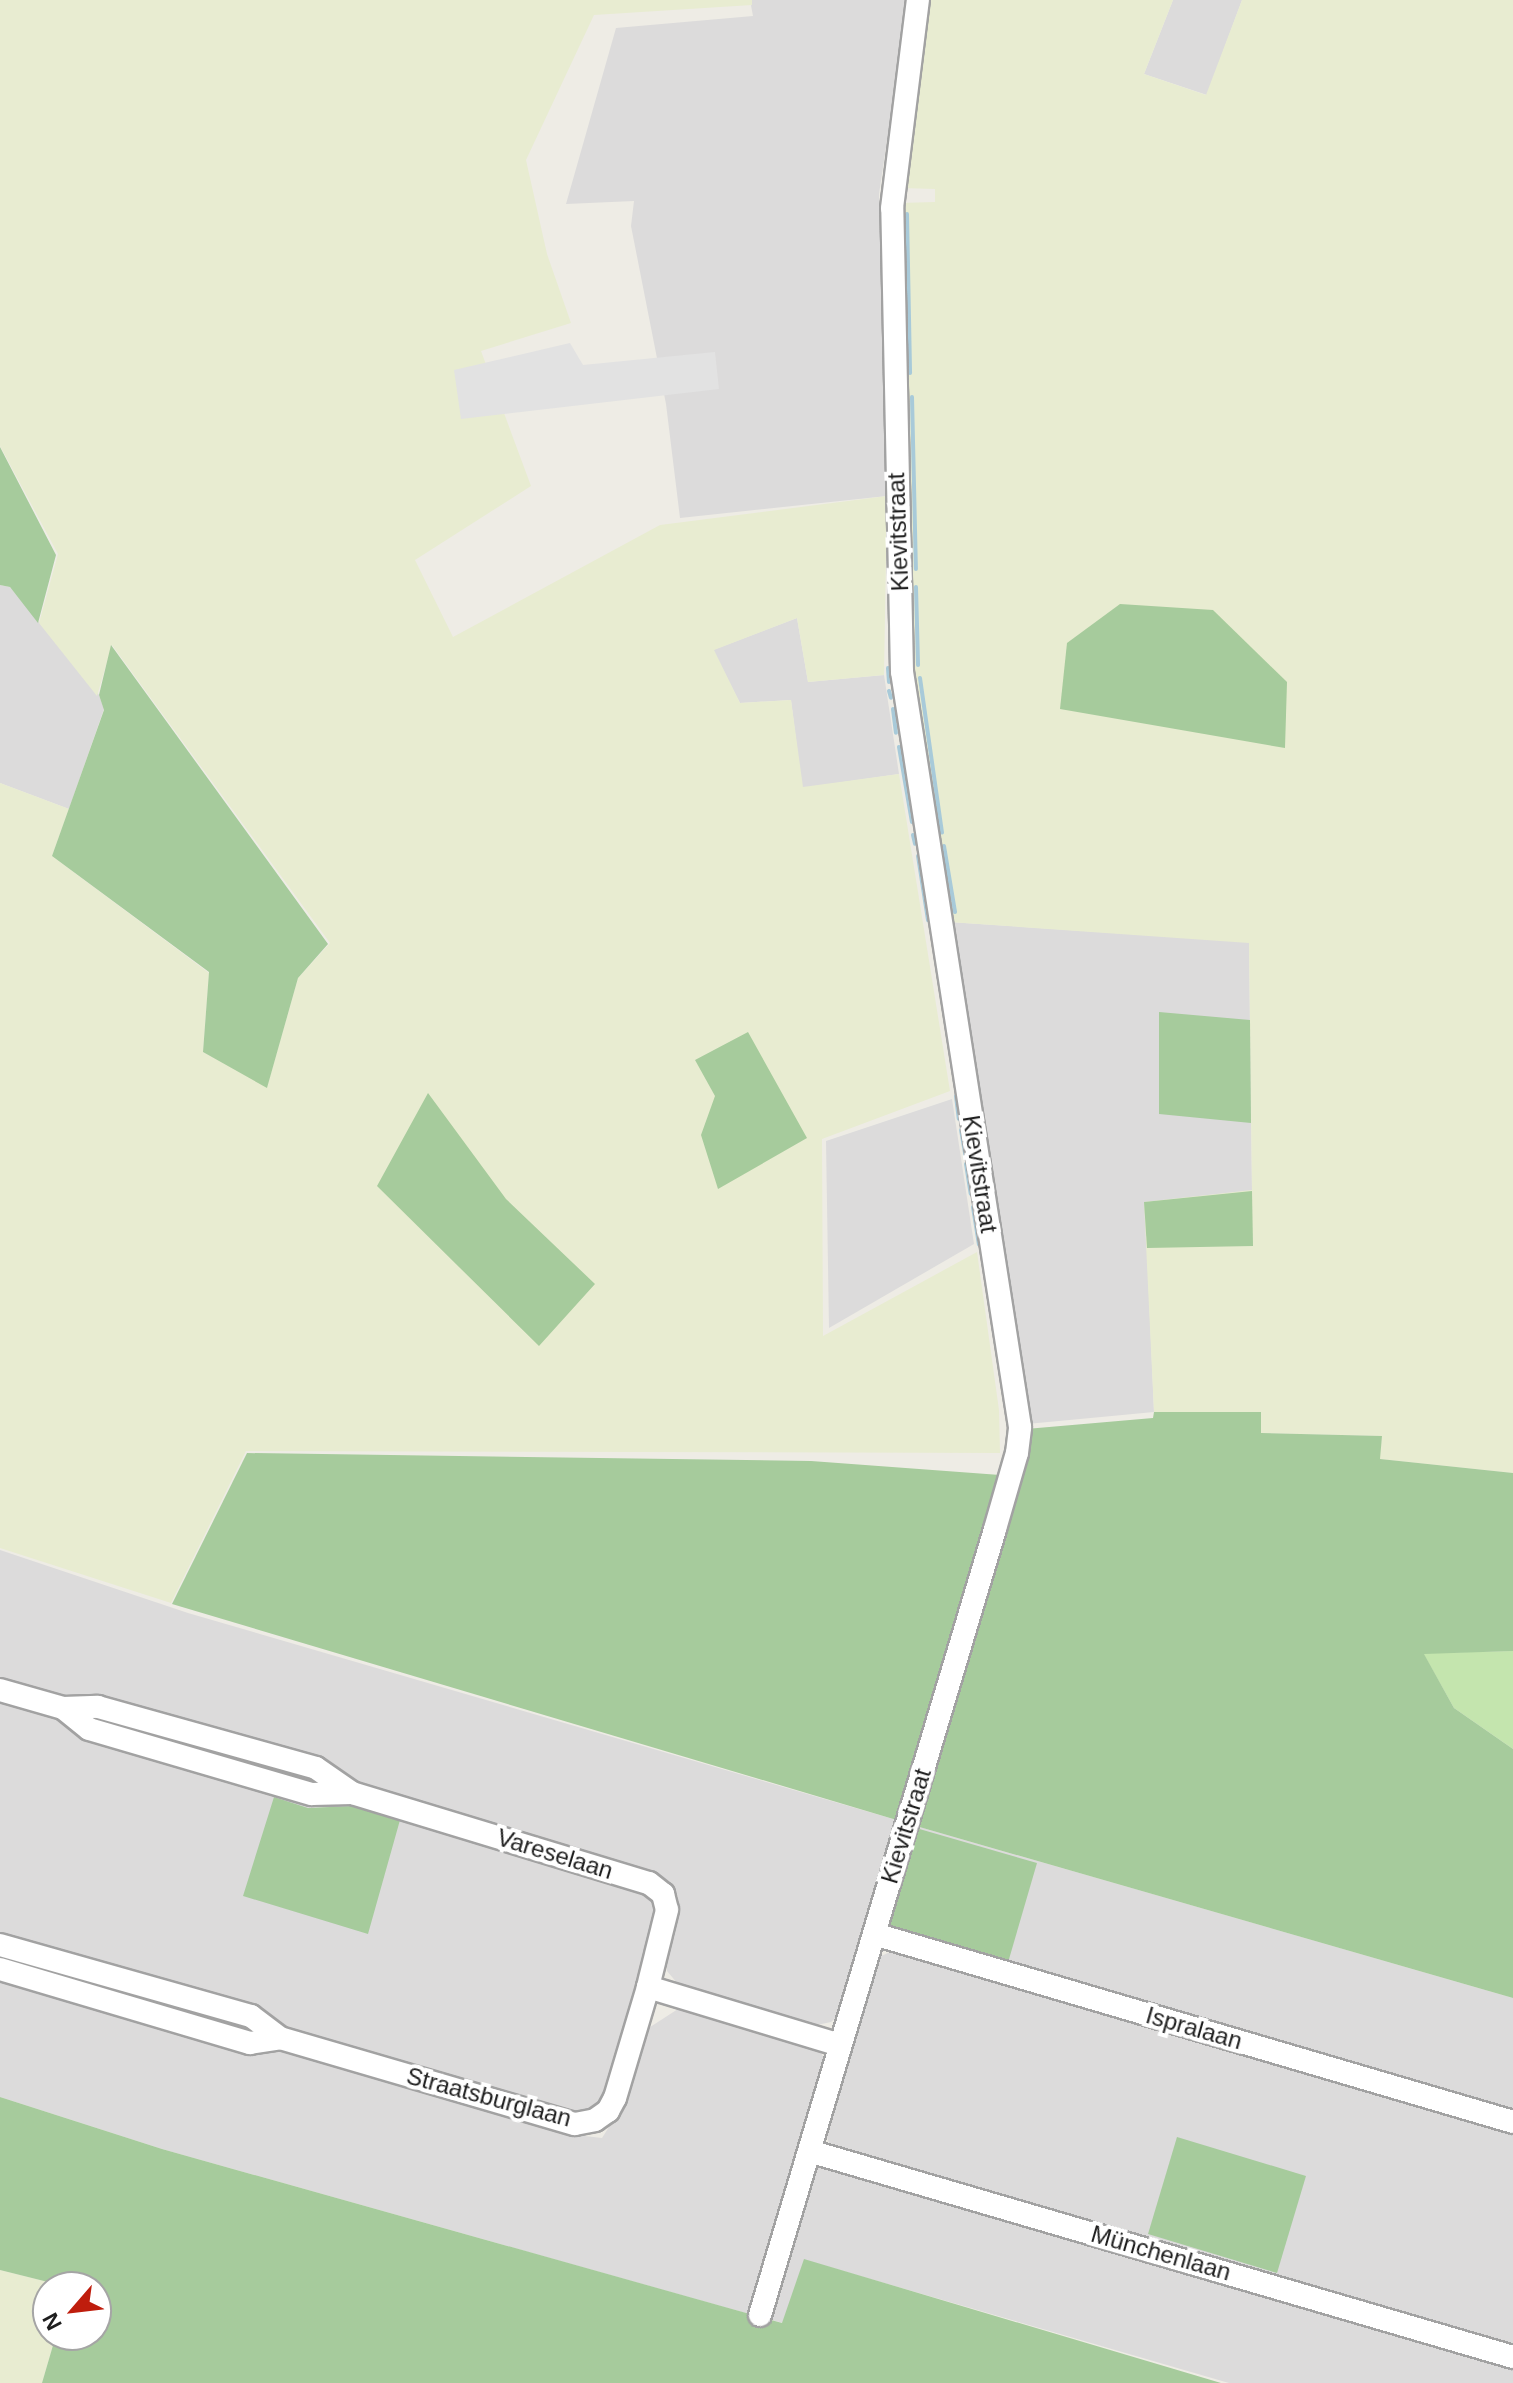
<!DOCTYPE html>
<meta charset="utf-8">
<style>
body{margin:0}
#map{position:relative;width:1513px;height:2383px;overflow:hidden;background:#eeece5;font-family:Arial,sans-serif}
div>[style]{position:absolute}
.residential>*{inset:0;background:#dcdbdb}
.farmland>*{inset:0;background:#e8ecd1}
.grass>*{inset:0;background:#c4e5ae}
.forest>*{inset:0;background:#a6cb9c}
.parking>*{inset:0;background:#e2e2e2}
.stream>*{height:4px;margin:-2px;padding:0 2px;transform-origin:2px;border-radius:2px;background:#a8cad9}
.roads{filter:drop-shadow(2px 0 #a2a2a2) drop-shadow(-2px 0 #a2a2a2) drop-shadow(0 2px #a2a2a2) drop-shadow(0 -2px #a2a2a2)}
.minor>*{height:22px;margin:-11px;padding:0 11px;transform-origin:11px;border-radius:11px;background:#fff}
span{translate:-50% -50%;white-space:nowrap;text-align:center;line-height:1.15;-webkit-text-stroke:8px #fff;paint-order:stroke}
.street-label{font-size:24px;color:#1e1e1e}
.north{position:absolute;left:32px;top:2271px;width:80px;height:80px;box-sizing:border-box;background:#fff;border:2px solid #a5a5a5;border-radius:50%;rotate:242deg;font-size:22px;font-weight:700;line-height:32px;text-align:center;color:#1e1e1e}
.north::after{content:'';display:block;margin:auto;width:28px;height:36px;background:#bf1d0d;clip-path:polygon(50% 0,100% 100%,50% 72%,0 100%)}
</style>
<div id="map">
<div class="residential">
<i style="clip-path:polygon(750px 0,908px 0,879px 194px,887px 496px,680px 518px,666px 404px,631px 226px,634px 201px,566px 204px,616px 28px,753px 16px)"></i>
<i style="clip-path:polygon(1173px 0,1242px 0,1207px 95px,1144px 74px)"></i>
<i style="clip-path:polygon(0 585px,10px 587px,99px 695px,104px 709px,69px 809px,0 783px)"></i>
<i style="clip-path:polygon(797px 618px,808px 682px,884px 675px,899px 774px,802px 788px,791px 700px,740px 703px,713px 650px)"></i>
<i style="clip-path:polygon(949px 922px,1249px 942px,1252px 1191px,1145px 1202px,1154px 1412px,1027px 1424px)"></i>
<i style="clip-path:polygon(952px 1099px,974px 1244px,829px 1328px,826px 1141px)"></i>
<i style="clip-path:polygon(0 1550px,188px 1613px,900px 1821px,841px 2013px,831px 2022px,817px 2025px,683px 1990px,667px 1971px,666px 1954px,677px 1918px,678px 1897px,667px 1884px,98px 1696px,46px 1695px,0 1681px)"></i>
<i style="clip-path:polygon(0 1699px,42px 1710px,86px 1738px,350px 1803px,650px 1895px,656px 1919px,603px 2102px,593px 2110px,571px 2115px,293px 2034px,0 1938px)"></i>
<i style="clip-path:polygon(916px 1826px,1513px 1998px,1513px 2112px,894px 1932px,887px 1919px)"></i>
<i style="clip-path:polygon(892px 1951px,1513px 2132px,1513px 2348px,829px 2143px,824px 2128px,875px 1959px)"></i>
<i style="clip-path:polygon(0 1979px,242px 2050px,288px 2051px,576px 2135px,602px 2138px,619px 2111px,644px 2031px,678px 2009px,800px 2038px,820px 2051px,826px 2062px,749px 2314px,162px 2149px,0 2097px)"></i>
<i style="clip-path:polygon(823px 2164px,1513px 2369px,1513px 2383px,1229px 2383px,805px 2260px,783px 2323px,768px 2319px,814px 2170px)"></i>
</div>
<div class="farmland">
<i style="clip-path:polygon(0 0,752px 0,752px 5px,594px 15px,526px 160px,547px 254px,571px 323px,481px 351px,531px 486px,415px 560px,453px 637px,660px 525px,887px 496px,884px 675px,808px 682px,797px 618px,714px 650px,740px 703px,791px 700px,803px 787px,899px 774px,950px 1091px,822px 1139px,823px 1336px,977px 1252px,999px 1410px,1000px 1453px,246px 1451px,171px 1603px,0 1548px,0 783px,69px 809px,52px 856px,209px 973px,203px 1052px,267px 1087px,298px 978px,330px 943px,112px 645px,97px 696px,39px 623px,58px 554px,0 446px)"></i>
<i style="clip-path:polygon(925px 0,1173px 0,1144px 74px,1206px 95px,1242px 0,1513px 0,1513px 1473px,1379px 1459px,1382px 1436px,1260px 1433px,1261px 1412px,1154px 1412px,1144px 1202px,1252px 1190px,1249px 943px,949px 922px,911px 668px,900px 203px,935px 202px,935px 189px,902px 188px)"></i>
<i style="clip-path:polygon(0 2270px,68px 2287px,48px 2287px,48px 2335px,56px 2335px,42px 2383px,0 2383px)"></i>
</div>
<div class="grass">
<i style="clip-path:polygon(1513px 1651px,1513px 1749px,1454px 1708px,1423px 1653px)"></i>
</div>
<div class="forest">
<i style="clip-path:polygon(0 447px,56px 555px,38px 623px,10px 587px,0 585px)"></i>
<i style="clip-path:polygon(1120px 604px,1213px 610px,1287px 682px,1285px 748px,1060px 709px,1067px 643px)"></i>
<i style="clip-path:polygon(111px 645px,328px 944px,298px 978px,267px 1088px,203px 1052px,209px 972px,52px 856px,104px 710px,99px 695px)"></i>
<i style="clip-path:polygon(1159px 1012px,1250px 1020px,1251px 1123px,1159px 1114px)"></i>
<i style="clip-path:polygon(748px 1032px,807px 1138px,718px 1189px,701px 1135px,715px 1096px,695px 1060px)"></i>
<i style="clip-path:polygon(428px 1093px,506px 1199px,595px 1284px,539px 1346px,377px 1186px)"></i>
<i style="clip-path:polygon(1252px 1191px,1253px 1246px,1147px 1248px,1144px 1202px)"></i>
<i style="clip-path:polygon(1154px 1412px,1261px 1412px,1261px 1433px,1382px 1436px,1380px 1459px,1513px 1473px,1513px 1651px,1424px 1654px,1454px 1708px,1513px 1749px,1513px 1998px,916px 1826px,1026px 1429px,1153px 1418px)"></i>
<i style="clip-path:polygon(247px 1453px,811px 1461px,1000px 1475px,900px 1821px,172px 1604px)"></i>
<i style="clip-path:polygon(274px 1797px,308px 1808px,351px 1806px,400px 1820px,368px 1934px,243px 1896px)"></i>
<i style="clip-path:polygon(916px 1828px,1037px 1863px,1007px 1966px,895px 1931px,890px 1924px,888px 1916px)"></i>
<i style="clip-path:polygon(0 2097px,162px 2149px,782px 2323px,804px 2259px,1221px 2383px,42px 2383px,56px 2335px,96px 2335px,96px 2287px,68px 2287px,0 2270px)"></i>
<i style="clip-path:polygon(1177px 2137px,1306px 2176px,1277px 2273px,1148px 2234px)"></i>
</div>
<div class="parking">
<i style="clip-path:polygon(570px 343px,583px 365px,715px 352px,719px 389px,461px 419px,454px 370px)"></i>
</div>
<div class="stream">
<i style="left:907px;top:214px;width:159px;rotate:88.9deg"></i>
<i style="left:912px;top:397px;width:172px;rotate:88.7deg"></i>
<i style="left:916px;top:587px;width:78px;rotate:88.5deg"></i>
<i style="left:888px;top:668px;width:14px;rotate:86deg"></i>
<i style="left:920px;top:678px;width:156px;rotate:81.9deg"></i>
<i style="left:889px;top:691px;width:7px;rotate:74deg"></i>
<i style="left:893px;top:709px;width:24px;rotate:83deg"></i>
<i style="left:899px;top:747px;width:76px;rotate:80.2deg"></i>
<i style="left:913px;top:835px;width:9px;rotate:77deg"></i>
<i style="left:944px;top:846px;width:67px;rotate:80.5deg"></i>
<i style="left:918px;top:856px;width:65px;rotate:81.1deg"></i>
<i style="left:956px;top:1096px;width:23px;rotate:83deg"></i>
<i style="left:961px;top:1130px;width:27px;rotate:80deg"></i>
<i style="left:966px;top:1164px;width:30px;rotate:81deg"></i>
<i style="left:973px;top:1207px;width:38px;rotate:81deg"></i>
</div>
<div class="roads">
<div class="minor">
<i style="left:0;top:1690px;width:66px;rotate:15.9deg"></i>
<i style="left:63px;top:1708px;width:35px;rotate:-2deg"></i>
<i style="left:98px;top:1707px;width:226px;rotate:15.6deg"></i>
<i style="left:316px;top:1768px;width:44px;rotate:34.8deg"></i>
<i style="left:352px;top:1793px;width:310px;rotate:16.9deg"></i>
<i style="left:649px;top:1883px;width:18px;rotate:38deg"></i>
<i style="left:663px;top:1894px;width:16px;rotate:76deg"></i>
<i style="left:667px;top:1910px;width:79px;rotate:103.9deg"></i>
<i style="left:63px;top:1708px;width:33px;rotate:39deg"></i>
<i style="left:89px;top:1729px;width:232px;rotate:16.3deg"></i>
<i style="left:312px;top:1794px;width:40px;rotate:-1.4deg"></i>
<i style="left:874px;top:1934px;width:666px;rotate:16.39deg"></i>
<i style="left:0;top:1945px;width:261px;rotate:15.8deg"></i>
<i style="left:251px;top:2016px;width:36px;rotate:37deg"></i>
<i style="left:280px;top:2038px;width:307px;rotate:16.3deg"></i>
<i style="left:575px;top:2124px;width:20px;rotate:-11deg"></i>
<i style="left:595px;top:2120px;width:16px;rotate:-35deg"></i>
<i style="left:608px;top:2111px;width:15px;rotate:-62deg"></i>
<i style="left:615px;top:2098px;width:116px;rotate:-73.4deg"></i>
<i style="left:648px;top:1987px;width:201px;rotate:16.8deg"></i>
<i style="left:0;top:1969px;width:261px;rotate:16.5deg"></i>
<i style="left:250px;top:2043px;width:30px;rotate:-9deg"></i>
<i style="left:809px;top:2151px;width:734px;rotate:16.31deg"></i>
<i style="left:760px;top:2315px;width:820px;rotate:-73.35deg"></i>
<i style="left:995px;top:1529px;width:79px;rotate:-73.9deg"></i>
<i style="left:1017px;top:1453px;width:26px;rotate:-83deg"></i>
<i style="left:1020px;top:1427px;width:764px;rotate:-98.88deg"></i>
<i style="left:902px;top:672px;width:464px;rotate:-91.2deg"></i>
<i style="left:892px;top:208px;width:210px;rotate:-82.9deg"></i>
</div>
</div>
<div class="street-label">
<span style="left:898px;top:532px;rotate:-92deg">Kievitstraat</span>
<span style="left:980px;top:1174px;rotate:81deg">Kievitstraat</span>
<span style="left:906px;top:1826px;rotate:-73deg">Kievitstraat</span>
<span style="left:555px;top:1854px;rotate:17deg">Vareselaan</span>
<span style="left:1194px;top:2028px;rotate:16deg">Ispralaan</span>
<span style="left:489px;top:2097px;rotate:15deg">Straatsburglaan</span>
<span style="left:1161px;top:2253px;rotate:16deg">Münchenlaan</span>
</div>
<div class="north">N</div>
</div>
